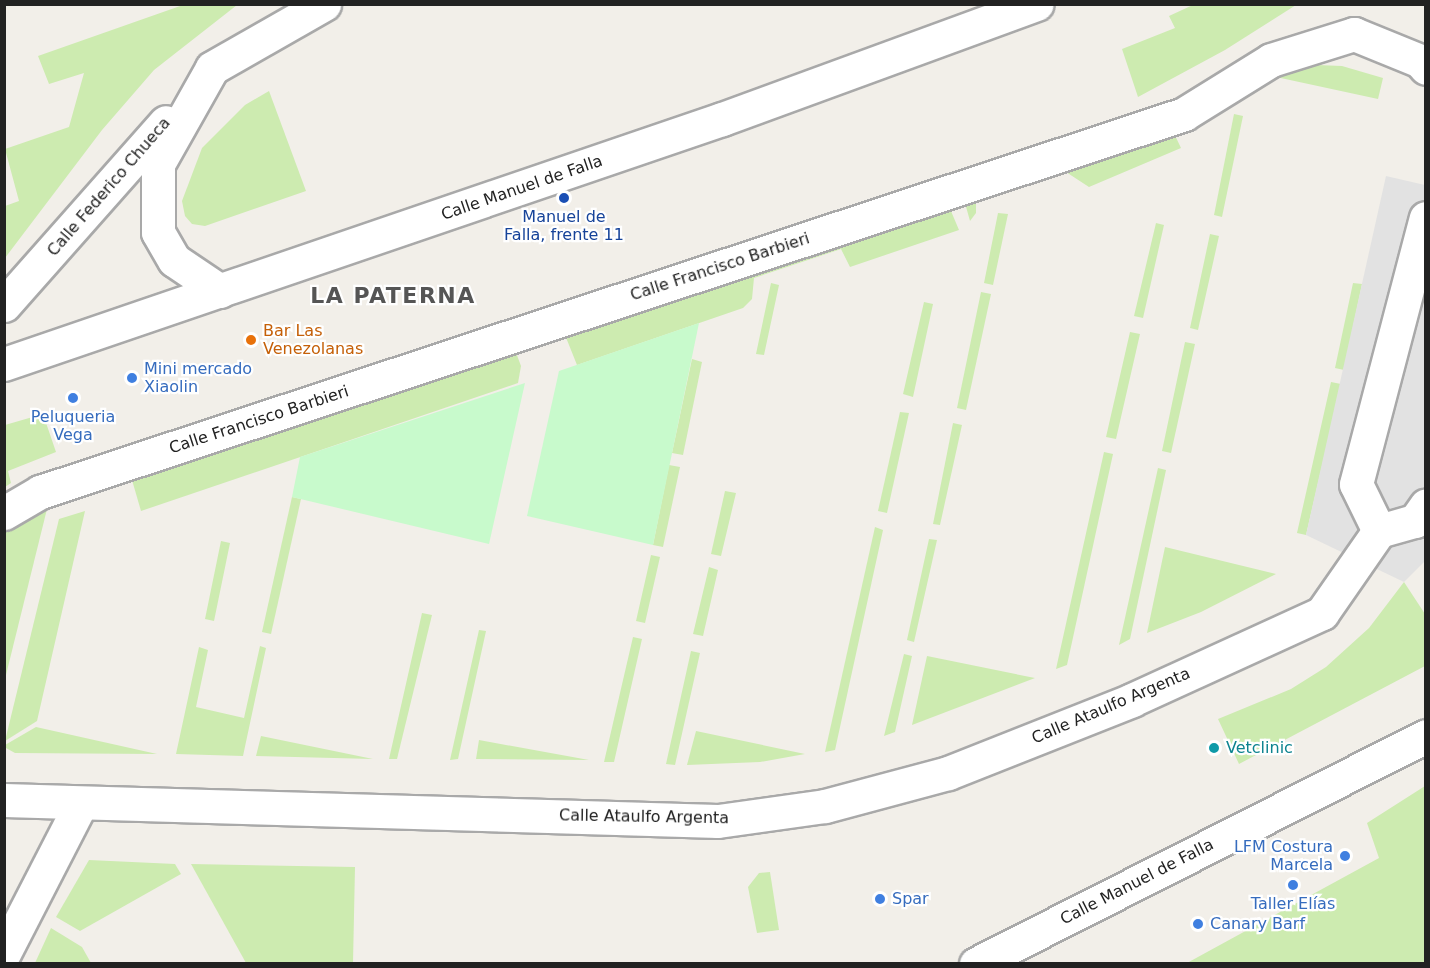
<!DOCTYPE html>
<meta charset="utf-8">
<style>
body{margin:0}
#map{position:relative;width:1430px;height:968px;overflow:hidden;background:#f2efe9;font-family:"DejaVu Sans",sans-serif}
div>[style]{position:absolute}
.grass>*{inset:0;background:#cdebb0}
.park>*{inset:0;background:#c8facc}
.parking>*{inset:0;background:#e2e2e2}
.roads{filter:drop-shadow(2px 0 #a9a9a9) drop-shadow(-2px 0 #a9a9a9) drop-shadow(0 2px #a9a9a9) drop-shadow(0 -2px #a9a9a9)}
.street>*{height:33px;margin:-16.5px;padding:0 16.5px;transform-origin:16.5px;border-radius:16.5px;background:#fff}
.dots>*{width:16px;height:16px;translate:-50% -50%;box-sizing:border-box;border:3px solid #fff;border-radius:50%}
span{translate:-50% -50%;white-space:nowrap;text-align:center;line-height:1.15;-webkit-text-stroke:4.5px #fff;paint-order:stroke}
.street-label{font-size:16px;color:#222}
.transit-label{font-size:16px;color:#164399}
.food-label{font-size:16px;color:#c56008}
.left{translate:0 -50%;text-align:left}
.shop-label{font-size:16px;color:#366cbe}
.right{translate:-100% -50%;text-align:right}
.culture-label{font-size:16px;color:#0d838f}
.district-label{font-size:22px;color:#555;font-weight:700;letter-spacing:1.5px}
.frame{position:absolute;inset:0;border:6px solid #222;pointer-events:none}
</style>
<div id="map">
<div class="grass">
<i style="clip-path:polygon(1195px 4px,1296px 5px,1225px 50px,1138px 97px,1122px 49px,1175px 28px,1169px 16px)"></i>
<i style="clip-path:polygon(183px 5px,237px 5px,154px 70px,102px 130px,5px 258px,5px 206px,19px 201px,5px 149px,69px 127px,84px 73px,49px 84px,38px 56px)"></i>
<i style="clip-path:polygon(1317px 65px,1342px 66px,1383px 78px,1378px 99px,1276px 77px)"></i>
<i style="clip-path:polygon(269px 91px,306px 191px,205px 226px,192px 224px,185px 216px,182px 201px,202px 148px,245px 105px)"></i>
<i style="clip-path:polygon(1234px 114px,1243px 116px,1222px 217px,1214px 215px)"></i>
<i style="clip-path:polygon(1171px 127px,1181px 148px,1089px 187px,1066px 172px,976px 201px,976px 213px,970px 221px,963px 196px)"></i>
<i style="clip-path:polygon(948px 204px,959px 230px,850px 267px,841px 249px,754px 278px,752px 299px,743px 308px,577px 365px,565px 335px)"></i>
<i style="clip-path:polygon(998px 213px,1008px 214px,993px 285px,984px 283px)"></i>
<i style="clip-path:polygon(1156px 223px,1164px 225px,1143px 318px,1134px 316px)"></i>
<i style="clip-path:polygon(1210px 234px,1219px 236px,1198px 330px,1190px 328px)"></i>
<i style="clip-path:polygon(771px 283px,779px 285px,764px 355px,756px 354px)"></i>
<i style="clip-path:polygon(1353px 283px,1362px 284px,1344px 370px,1335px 368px)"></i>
<i style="clip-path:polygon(981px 292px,991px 294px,966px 410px,957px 408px)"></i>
<i style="clip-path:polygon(924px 302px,933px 304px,913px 397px,903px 394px)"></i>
<i style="clip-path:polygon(1130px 332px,1140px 334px,1116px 439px,1106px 437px)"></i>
<i style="clip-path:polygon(1185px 342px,1195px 344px,1171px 453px,1162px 451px)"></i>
<i style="clip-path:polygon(515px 350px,521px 366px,518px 383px,141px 511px,132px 480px)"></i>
<i style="clip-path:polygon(692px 359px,702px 362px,683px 455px,672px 453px)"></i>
<i style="clip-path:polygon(1331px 382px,1341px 384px,1306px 535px,1297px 533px)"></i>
<i style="clip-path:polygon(900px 412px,909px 413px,887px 513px,878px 511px)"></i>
<i style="clip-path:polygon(43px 414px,56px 452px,8px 471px,11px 483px,5px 487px,5px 425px)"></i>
<i style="clip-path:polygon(953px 423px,962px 425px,940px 525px,933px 524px)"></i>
<i style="clip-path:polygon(1104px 452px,1113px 454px,1067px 665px,1056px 669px)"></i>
<i style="clip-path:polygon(669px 465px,680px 467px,663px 547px,653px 545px)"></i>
<i style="clip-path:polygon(1158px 468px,1166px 470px,1130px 639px,1119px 645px)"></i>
<i style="clip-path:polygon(725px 491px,736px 493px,721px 556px,711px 554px)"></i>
<i style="clip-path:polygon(292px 497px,301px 499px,271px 634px,262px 632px)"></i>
<i style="clip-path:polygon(47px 509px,5px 679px,5px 527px)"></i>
<i style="clip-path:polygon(85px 511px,37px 721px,5px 741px,59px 519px)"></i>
<i style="clip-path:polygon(875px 527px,883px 530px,835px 750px,825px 752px)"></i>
<i style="clip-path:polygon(929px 539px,937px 540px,914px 642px,907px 640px)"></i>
<i style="clip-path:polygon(221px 541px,230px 543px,214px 621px,205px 619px)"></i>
<i style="clip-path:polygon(1165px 547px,1276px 574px,1201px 612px,1147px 633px)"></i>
<i style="clip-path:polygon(651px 555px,660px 557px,645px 623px,636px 621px)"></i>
<i style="clip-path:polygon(709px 567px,718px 570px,703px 636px,693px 634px)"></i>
<i style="clip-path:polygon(1404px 582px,1425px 614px,1425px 666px,1239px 764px,1218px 719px,1291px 689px,1326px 667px,1369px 628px)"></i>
<i style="clip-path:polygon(422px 613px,432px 615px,397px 759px,389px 759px)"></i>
<i style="clip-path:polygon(479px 630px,486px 631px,458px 759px,450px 760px)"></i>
<i style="clip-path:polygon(633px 637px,642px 639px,614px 762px,604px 762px)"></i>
<i style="clip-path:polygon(260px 646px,266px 648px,243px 756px,176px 754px,199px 647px,208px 650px,196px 707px,244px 718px)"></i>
<i style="clip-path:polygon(691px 651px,700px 653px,675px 765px,666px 764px)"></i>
<i style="clip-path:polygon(904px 654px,912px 656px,895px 732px,884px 736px)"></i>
<i style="clip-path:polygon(927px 656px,1035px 678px,912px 725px)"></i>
<i style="clip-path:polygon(36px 727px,157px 754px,15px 753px,6px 748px,5px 745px)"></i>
<i style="clip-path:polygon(696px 731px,805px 754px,760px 762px,687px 765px)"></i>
<i style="clip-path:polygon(261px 736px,373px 759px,256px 756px)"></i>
<i style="clip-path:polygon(479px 740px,589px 760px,476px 759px)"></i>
<i style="clip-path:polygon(1425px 786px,1425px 963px,1187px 963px,1379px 858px,1367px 823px)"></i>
<i style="clip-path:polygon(89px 860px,175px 864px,181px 874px,80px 931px,56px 917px)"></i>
<i style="clip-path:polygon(191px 864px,355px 867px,353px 963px,246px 963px)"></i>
<i style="clip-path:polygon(770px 872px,779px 930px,757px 933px,748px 887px,759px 873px)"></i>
<i style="clip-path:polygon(51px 928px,82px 947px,91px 963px,35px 963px)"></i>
</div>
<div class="park">
<i style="clip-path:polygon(699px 323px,653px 545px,527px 516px,559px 371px)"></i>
<i style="clip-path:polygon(525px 383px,489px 544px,292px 497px,300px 457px)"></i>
</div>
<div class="parking">
<i style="clip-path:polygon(1386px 176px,1425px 185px,1425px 561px,1404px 582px,1306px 535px)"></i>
</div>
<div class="roads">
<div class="street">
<i style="left:220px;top:291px;width:55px;rotate:-146deg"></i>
<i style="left:174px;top:260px;width:32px;rotate:-120deg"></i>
<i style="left:158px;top:232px;width:68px;rotate:-90deg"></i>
<i style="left:158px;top:164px;width:110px;rotate:-60.6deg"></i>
<i style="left:212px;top:68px;width:129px;rotate:-29.7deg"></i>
<i style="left:4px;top:305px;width:244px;rotate:-48.5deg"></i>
<i style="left:4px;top:364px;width:759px;rotate:-18.84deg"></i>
<i style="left:722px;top:119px;width:335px;rotate:-20.1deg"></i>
<i style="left:4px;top:513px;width:42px;rotate:-30.3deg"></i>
<i style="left:40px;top:492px;width:1205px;rotate:-18.28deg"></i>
<i style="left:1184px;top:114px;width:102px;rotate:-31.8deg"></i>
<i style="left:1271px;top:60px;width:87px;rotate:-17.4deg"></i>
<i style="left:1354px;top:34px;width:71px;rotate:22.2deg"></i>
<i style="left:1420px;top:61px;width:9px;rotate:49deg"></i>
<i style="left:1379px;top:531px;width:52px;rotate:-116.1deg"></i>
<i style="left:1356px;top:484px;width:275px;rotate:-75.3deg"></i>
<i style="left:4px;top:800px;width:714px;rotate:1.68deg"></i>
<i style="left:718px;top:821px;width:108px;rotate:-8deg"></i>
<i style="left:825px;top:806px;width:127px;rotate:-15deg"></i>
<i style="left:948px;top:773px;width:198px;rotate:-21.6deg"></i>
<i style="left:1132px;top:700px;width:209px;rotate:-24.6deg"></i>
<i style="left:1322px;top:613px;width:100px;rotate:-55.2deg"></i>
<i style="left:1379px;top:531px;width:37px;rotate:-16deg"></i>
<i style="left:1415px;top:521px;width:19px;rotate:-55deg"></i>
<i style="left:4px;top:953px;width:166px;rotate:-62.8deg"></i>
<i style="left:976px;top:964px;width:504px;rotate:-26.87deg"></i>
</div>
</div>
<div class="dots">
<i style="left:564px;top:198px;background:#1a4fb4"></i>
<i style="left:251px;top:340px;background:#e8710a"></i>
<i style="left:132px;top:378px;background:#3f7fe0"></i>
<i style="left:73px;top:398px;background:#3f7fe0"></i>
<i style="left:1214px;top:748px;background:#0f9aa8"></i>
<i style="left:1345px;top:856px;background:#3f7fe0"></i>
<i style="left:1293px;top:885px;background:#3f7fe0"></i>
<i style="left:880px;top:899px;background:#3f7fe0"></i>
<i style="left:1198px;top:924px;background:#3f7fe0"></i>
</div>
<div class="street-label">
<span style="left:109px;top:187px;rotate:-49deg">Calle Federico Chueca</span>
<span style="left:522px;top:188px;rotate:-19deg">Calle Manuel de Falla</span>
<span style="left:720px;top:267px;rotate:-18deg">Calle Francisco Barbieri</span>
<span style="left:259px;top:420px;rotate:-18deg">Calle Francisco Barbieri</span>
<span style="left:1111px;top:706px;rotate:-23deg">Calle Ataulfo Argenta</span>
<span style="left:644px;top:817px;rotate:1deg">Calle Ataulfo Argenta</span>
<span style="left:1137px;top:882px;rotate:-27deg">Calle Manuel de Falla</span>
</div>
<div class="transit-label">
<span style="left:564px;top:226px">Manuel de<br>Falla, frente 11</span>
</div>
<div class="food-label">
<span class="left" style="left:263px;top:340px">Bar Las<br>Venezolanas</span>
</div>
<div class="shop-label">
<span class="left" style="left:144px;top:378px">Mini mercado<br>Xiaolin</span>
<span style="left:73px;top:426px">Peluqueria<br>Vega</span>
<span class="right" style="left:1333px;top:856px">LFM Costura<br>Marcela</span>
<span class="left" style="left:892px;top:899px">Spar</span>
<span style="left:1293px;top:904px">Taller Elías</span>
<span class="left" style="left:1210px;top:924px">Canary Barf</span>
</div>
<div class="culture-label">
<span class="left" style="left:1226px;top:748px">Vetclinic</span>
</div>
<div class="district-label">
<span style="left:393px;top:296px">LA PATERNA</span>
</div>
<div class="frame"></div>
</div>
